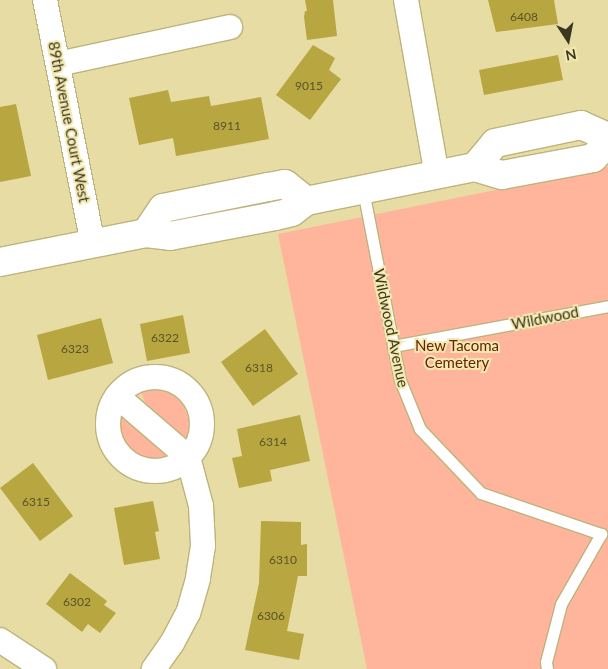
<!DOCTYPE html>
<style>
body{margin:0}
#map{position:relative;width:608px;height:669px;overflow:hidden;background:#e6dca4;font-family:Lato,sans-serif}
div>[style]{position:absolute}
.green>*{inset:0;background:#ffb59c}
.building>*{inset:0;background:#b8a640}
.roads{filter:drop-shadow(1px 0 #bdb37c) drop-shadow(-1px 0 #bdb37c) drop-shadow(0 1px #bdb37c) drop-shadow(0 -1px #bdb37c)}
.service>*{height:11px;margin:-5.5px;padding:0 5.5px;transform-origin:5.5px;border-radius:5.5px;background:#fff}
.minor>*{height:24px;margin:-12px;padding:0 12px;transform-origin:12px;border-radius:12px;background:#fff}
.minor>.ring{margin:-12px;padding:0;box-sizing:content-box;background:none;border:24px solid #fff;border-radius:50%}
.tertiary>*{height:28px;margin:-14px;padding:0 14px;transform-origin:14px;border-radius:14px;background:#fff}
span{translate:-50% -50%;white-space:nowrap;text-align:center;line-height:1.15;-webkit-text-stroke:4px #f3e9b0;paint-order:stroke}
.number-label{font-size:12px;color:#5a5328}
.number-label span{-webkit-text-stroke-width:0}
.street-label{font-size:15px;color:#3b3720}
.park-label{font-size:15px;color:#6a2104}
.north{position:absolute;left:543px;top:15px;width:50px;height:50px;-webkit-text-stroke:4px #f3e9b0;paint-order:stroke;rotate:169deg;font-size:14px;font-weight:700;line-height:20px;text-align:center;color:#3b3720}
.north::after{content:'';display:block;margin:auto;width:18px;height:22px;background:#3b3720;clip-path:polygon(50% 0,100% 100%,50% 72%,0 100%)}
</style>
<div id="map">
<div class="green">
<i style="clip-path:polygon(608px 167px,608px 669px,367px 669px,278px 234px)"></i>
<i style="clip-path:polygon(153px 389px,171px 393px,182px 403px,189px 419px,187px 437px,174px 432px,145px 402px,141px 392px)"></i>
<i style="clip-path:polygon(119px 414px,129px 417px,168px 456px,150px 459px,134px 454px,123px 444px,117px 427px)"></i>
</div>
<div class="building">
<i style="clip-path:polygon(305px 0,333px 0,337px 36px,307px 40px,304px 17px,305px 11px,307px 11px)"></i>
<i style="clip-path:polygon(488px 0,554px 0,558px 24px,496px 32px)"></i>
<i style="clip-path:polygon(313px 45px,335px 58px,329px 70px,341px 79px,310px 120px,276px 95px)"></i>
<i style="clip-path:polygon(558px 55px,563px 80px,484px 95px,479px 70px)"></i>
<i style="clip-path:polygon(168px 90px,171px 102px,209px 96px,211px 106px,261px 97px,269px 139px,176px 156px,173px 138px,139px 145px,129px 98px)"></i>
<i style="clip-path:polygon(16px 104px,31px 176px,0 182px,0 107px)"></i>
<i style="clip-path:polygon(183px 315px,190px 353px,147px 361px,140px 324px)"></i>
<i style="clip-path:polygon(101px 318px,113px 363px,48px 380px,37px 335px)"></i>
<i style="clip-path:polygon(265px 329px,298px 374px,253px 406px,221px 362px)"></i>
<i style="clip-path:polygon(300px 415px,310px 461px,270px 470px,272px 481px,239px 488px,232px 458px,242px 456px,237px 429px)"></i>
<i style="clip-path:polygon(33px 463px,73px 516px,40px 541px,0 488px)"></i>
<i style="clip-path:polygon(153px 501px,159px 531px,155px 532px,160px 559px,124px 565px,114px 508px)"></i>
<i style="clip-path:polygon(261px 521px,301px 522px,301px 545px,307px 544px,307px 576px,298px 576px,287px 631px,304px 634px,299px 660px,245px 650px,259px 583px)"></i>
<i style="clip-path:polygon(70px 573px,107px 601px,104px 605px,116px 613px,100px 633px,88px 624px,82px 632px,46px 604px)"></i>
</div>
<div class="roads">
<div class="service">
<i style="left:363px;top:190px;width:194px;rotate:79deg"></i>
<i style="left:400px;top:380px;width:53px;rotate:67.8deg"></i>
<i style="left:420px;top:429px;width:88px;rotate:46.4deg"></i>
<i style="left:481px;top:493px;width:127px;rotate:18.9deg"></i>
<i style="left:393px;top:346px;width:219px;rotate:-10.5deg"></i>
<i style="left:547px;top:669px;width:7px;rotate:-98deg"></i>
<i style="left:546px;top:662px;width:60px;rotate:-75.5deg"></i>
<i style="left:561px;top:604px;width:81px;rotate:-60.3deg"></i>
</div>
<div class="minor">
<i style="left:45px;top:0;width:249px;rotate:78.9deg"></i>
<i style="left:406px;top:0;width:178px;rotate:80deg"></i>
<i style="left:58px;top:64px;width:176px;rotate:-12.1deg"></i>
<i class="ring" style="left:108px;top:377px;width:70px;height:70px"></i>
<i style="left:117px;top:396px;width:94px;rotate:40.7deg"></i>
<i style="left:188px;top:457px;width:51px;rotate:75.1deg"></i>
<i style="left:201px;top:506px;width:40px;rotate:87.1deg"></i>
<i style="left:203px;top:546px;width:33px;rotate:99deg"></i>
<i style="left:198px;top:579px;width:35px;rotate:106deg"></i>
<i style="left:188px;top:613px;width:34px;rotate:118deg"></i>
<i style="left:172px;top:643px;width:32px;rotate:125deg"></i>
<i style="left:0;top:640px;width:53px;rotate:33.4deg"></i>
</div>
<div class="tertiary">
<i style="left:475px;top:167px;width:31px;rotate:-50deg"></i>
<i style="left:495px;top:143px;width:88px;rotate:-11.8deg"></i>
<i style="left:581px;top:125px;width:30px;rotate:24deg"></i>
<i style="left:146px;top:233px;width:30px;rotate:-56deg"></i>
<i style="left:163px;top:208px;width:107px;rotate:-11.3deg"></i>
<i style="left:268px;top:187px;width:17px;rotate:-10deg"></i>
<i style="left:285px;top:184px;width:27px;rotate:39deg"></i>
<i style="left:0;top:262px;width:149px;rotate:-11.2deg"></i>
<i style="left:146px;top:233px;width:24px;rotate:7deg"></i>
<i style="left:170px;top:236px;width:107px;rotate:-10.8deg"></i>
<i style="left:275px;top:216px;width:17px;rotate:-13deg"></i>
<i style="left:292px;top:212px;width:18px;rotate:-38deg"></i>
<i style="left:306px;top:201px;width:172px;rotate:-11.4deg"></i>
<i style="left:475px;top:167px;width:28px;rotate:17deg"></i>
<i style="left:502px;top:175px;width:93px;rotate:-10.6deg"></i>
<i style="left:593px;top:158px;width:21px;rotate:-45deg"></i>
</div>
</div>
<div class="number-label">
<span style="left:524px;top:17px">6408</span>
<span style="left:309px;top:86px">9015</span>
<span style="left:227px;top:126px">8911</span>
<span style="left:165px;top:338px">6322</span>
<span style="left:75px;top:349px">6323</span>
<span style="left:259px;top:368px">6318</span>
<span style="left:273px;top:442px">6314</span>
<span style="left:36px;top:502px">6315</span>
<span style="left:283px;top:560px">6310</span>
<span style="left:77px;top:602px">6302</span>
<span style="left:271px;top:616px">6306</span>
</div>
<div class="street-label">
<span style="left:69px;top:122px;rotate:79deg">89th Avenue Court West</span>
<span style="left:545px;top:318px;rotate:-11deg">Wildwood</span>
<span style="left:391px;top:328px;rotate:78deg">Wildwood Avenue</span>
</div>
<div class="park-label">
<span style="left:457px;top:354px">New Tacoma<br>Cemetery</span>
</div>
<div class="north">N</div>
</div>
